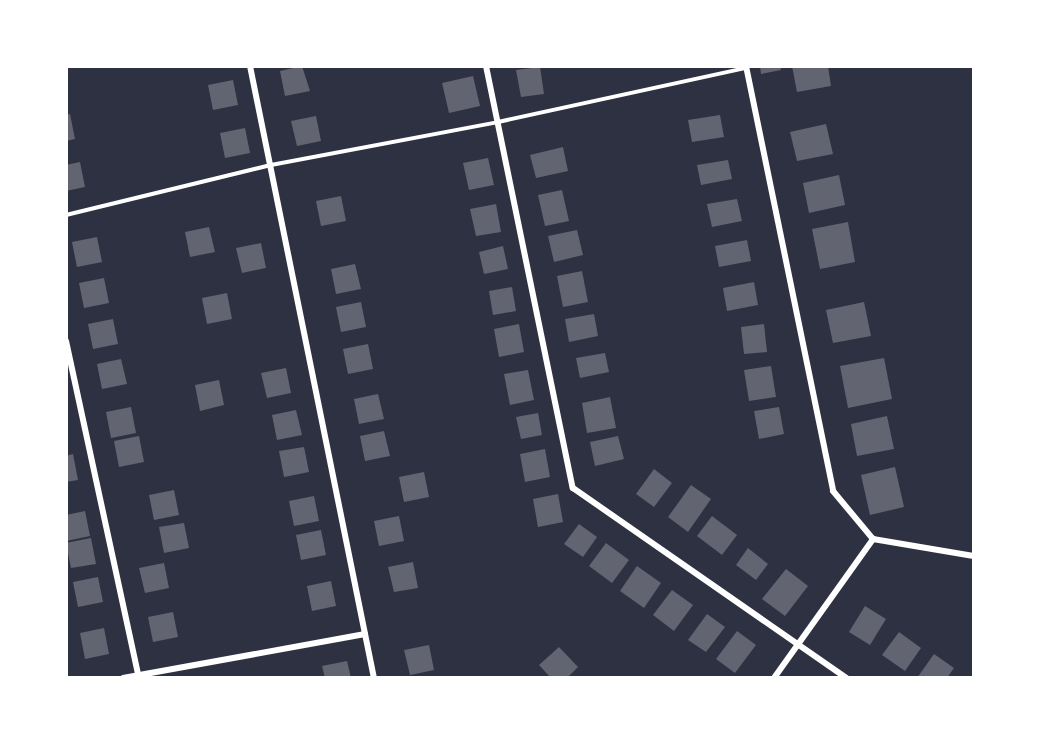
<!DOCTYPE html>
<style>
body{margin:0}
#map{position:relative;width:1040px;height:744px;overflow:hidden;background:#2d3142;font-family:Rubik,sans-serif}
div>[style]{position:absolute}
.building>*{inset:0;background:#626471}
.service>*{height:4px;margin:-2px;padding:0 2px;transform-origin:2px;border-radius:2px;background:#fff}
.minor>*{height:6px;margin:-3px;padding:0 3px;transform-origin:3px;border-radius:3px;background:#fff}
span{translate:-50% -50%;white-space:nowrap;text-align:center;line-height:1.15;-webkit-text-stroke:4.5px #fff;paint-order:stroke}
.frame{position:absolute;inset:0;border:68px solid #fff;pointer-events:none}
</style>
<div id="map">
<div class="building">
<i style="clip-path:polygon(302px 66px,310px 91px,285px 96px,280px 71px)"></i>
<i style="clip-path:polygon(760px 66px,780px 66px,781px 70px,761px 74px)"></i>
<i style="clip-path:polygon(792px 66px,828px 66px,831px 86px,797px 92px)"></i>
<i style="clip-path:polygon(540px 67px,544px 94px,521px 97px,516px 70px)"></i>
<i style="clip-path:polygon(473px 76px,480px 106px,449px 113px,442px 83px)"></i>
<i style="clip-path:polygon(233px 80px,238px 105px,213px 110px,208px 85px)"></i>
<i style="clip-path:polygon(70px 114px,75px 139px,66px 141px,66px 115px)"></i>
<i style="clip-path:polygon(720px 115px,724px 137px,692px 142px,688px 120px)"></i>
<i style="clip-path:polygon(316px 116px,321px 141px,297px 146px,291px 121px)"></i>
<i style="clip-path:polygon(826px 124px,833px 154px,797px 161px,790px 132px)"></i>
<i style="clip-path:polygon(245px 128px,250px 153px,225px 158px,220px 133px)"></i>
<i style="clip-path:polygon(563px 147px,568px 171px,536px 178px,530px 155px)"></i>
<i style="clip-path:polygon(488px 158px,494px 185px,469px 190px,463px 163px)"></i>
<i style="clip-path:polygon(728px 160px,732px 179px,701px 185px,697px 165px)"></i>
<i style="clip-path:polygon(80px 162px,85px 187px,66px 191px,66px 165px)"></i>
<i style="clip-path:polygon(839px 175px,845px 205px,809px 213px,803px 183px)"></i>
<i style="clip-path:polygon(562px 190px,569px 221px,545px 226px,538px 195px)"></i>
<i style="clip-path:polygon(341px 196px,346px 221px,321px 226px,316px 201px)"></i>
<i style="clip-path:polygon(737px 199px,742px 221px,712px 227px,707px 204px)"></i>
<i style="clip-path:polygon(496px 204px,501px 232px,476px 236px,470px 209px)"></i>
<i style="clip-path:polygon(848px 222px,855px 262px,820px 269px,812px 229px)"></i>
<i style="clip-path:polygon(209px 227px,215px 252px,190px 257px,185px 232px)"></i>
<i style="clip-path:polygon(577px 230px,583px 255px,554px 262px,548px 236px)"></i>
<i style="clip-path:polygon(97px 237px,102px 262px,77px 267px,72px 242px)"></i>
<i style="clip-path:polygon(747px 240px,751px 261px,719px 267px,715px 246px)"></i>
<i style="clip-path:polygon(261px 243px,266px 268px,242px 273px,236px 248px)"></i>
<i style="clip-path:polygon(503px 246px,508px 269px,484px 274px,479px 252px)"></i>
<i style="clip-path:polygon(355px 264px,361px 289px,336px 294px,331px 269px)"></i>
<i style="clip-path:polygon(582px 271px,588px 302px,563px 307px,557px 276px)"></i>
<i style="clip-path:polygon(104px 278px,109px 303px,84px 308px,79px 283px)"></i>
<i style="clip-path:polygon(754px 282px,758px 305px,727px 311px,723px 288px)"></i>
<i style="clip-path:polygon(512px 287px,516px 311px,493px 315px,489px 291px)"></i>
<i style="clip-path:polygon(227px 293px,232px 319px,207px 324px,202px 298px)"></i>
<i style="clip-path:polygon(361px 302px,366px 327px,341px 332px,336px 307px)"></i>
<i style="clip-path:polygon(864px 302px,871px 336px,833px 343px,826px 310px)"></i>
<i style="clip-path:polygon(594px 314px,598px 336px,569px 342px,565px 319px)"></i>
<i style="clip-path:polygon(113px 319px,118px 344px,93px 349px,88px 324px)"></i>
<i style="clip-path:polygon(519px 324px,524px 352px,499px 357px,494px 329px)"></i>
<i style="clip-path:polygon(764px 324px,767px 352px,744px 354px,741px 327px)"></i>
<i style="clip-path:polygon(368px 344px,373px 369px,348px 374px,343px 349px)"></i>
<i style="clip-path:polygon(605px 353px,609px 372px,580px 378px,576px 358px)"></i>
<i style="clip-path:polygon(884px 358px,892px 399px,848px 408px,840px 366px)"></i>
<i style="clip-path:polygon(121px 359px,127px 384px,102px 389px,97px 364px)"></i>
<i style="clip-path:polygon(771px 366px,776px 397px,749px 401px,744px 370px)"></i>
<i style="clip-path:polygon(286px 368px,291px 393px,267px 398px,261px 373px)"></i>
<i style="clip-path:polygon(528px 370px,534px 400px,510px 405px,504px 374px)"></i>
<i style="clip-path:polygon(219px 380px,224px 405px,200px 411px,195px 385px)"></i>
<i style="clip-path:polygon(378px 394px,384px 419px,359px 424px,354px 399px)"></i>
<i style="clip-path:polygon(610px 397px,616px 428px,587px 433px,582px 403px)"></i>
<i style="clip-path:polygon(131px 407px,136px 433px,111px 438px,106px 412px)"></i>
<i style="clip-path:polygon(779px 407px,784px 434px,759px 439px,754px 411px)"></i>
<i style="clip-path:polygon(296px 410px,302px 435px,277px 440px,272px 415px)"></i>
<i style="clip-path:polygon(538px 413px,542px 435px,521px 439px,516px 417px)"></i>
<i style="clip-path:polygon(887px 416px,894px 449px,857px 456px,851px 424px)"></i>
<i style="clip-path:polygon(384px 431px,390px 456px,365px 461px,360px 436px)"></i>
<i style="clip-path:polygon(139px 436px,144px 462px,119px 467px,114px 441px)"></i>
<i style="clip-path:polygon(618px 436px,624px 459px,595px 466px,590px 442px)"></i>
<i style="clip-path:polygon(304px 447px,309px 472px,284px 477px,279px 451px)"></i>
<i style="clip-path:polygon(545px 449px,550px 477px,525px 482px,520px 454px)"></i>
<i style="clip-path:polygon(73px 454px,78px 480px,66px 482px,66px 456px)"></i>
<i style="clip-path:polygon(895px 467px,904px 507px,870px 515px,861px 475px)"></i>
<i style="clip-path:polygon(654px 469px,672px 483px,654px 507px,636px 494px)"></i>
<i style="clip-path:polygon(424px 472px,429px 497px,404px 502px,399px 477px)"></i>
<i style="clip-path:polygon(691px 485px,711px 499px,688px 532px,668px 517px)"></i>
<i style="clip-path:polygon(174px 490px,179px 515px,154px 520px,149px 495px)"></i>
<i style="clip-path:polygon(558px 494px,563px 522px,538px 527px,533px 499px)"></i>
<i style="clip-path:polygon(314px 496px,319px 521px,294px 526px,289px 501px)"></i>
<i style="clip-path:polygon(85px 511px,90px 536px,66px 541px,66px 515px)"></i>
<i style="clip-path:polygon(399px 516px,404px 541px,379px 546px,374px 521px)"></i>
<i style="clip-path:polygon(712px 516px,737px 535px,722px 555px,697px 536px)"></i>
<i style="clip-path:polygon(184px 523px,189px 548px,164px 553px,159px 527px)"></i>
<i style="clip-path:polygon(579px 524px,597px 537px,583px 557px,564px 544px)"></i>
<i style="clip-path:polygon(321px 530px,326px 555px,301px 560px,296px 535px)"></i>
<i style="clip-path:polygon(91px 538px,96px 564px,71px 568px,66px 543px)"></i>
<i style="clip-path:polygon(606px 543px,629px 560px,612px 583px,589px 566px)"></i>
<i style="clip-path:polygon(748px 548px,768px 564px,756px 580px,736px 565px)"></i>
<i style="clip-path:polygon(413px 562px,418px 588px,394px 592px,388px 567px)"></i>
<i style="clip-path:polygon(164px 563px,169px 588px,145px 593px,139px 568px)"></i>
<i style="clip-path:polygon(637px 566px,661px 583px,644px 608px,620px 591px)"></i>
<i style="clip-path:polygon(786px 569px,808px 586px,785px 616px,762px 599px)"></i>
<i style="clip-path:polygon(98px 577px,103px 602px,78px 607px,73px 582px)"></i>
<i style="clip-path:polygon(331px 581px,336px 606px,312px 611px,307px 586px)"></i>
<i style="clip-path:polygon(672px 590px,693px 605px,674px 631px,653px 615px)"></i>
<i style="clip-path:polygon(865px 606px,886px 619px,870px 645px,849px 632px)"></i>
<i style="clip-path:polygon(173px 612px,178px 637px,153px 642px,148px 617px)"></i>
<i style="clip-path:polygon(707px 614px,725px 627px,706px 652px,688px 640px)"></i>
<i style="clip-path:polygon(104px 628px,109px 654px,85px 659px,80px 633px)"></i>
<i style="clip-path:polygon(737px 631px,756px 645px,735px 673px,716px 659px)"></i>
<i style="clip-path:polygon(899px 632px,921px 648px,905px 671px,882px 655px)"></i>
<i style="clip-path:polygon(429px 645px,434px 670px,410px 675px,404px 650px)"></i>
<i style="clip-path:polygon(559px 647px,578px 667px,567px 678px,551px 678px,539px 665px)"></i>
<i style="clip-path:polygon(934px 654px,954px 668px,947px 678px,917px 678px)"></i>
<i style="clip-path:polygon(347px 661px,351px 678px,325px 678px,322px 666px)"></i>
</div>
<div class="service">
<i style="left:66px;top:215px;width:211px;rotate:-13.7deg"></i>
<i style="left:271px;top:165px;width:231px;rotate:-10.7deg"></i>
<i style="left:498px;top:122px;width:254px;rotate:-12.3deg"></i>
</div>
<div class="minor">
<i style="left:250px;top:66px;width:624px;rotate:78.55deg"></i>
<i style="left:486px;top:66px;width:431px;rotate:78.4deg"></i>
<i style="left:573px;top:488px;width:333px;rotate:34.8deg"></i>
<i style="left:746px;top:66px;width:434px;rotate:78.4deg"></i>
<i style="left:833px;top:491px;width:62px;rotate:50.2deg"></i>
<i style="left:873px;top:539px;width:102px;rotate:9.6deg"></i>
<i style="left:66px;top:341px;width:345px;rotate:77.8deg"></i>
<i style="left:123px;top:678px;width:246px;rotate:-10.3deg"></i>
<i style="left:774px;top:678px;width:171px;rotate:-54.5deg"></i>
</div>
<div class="frame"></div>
</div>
